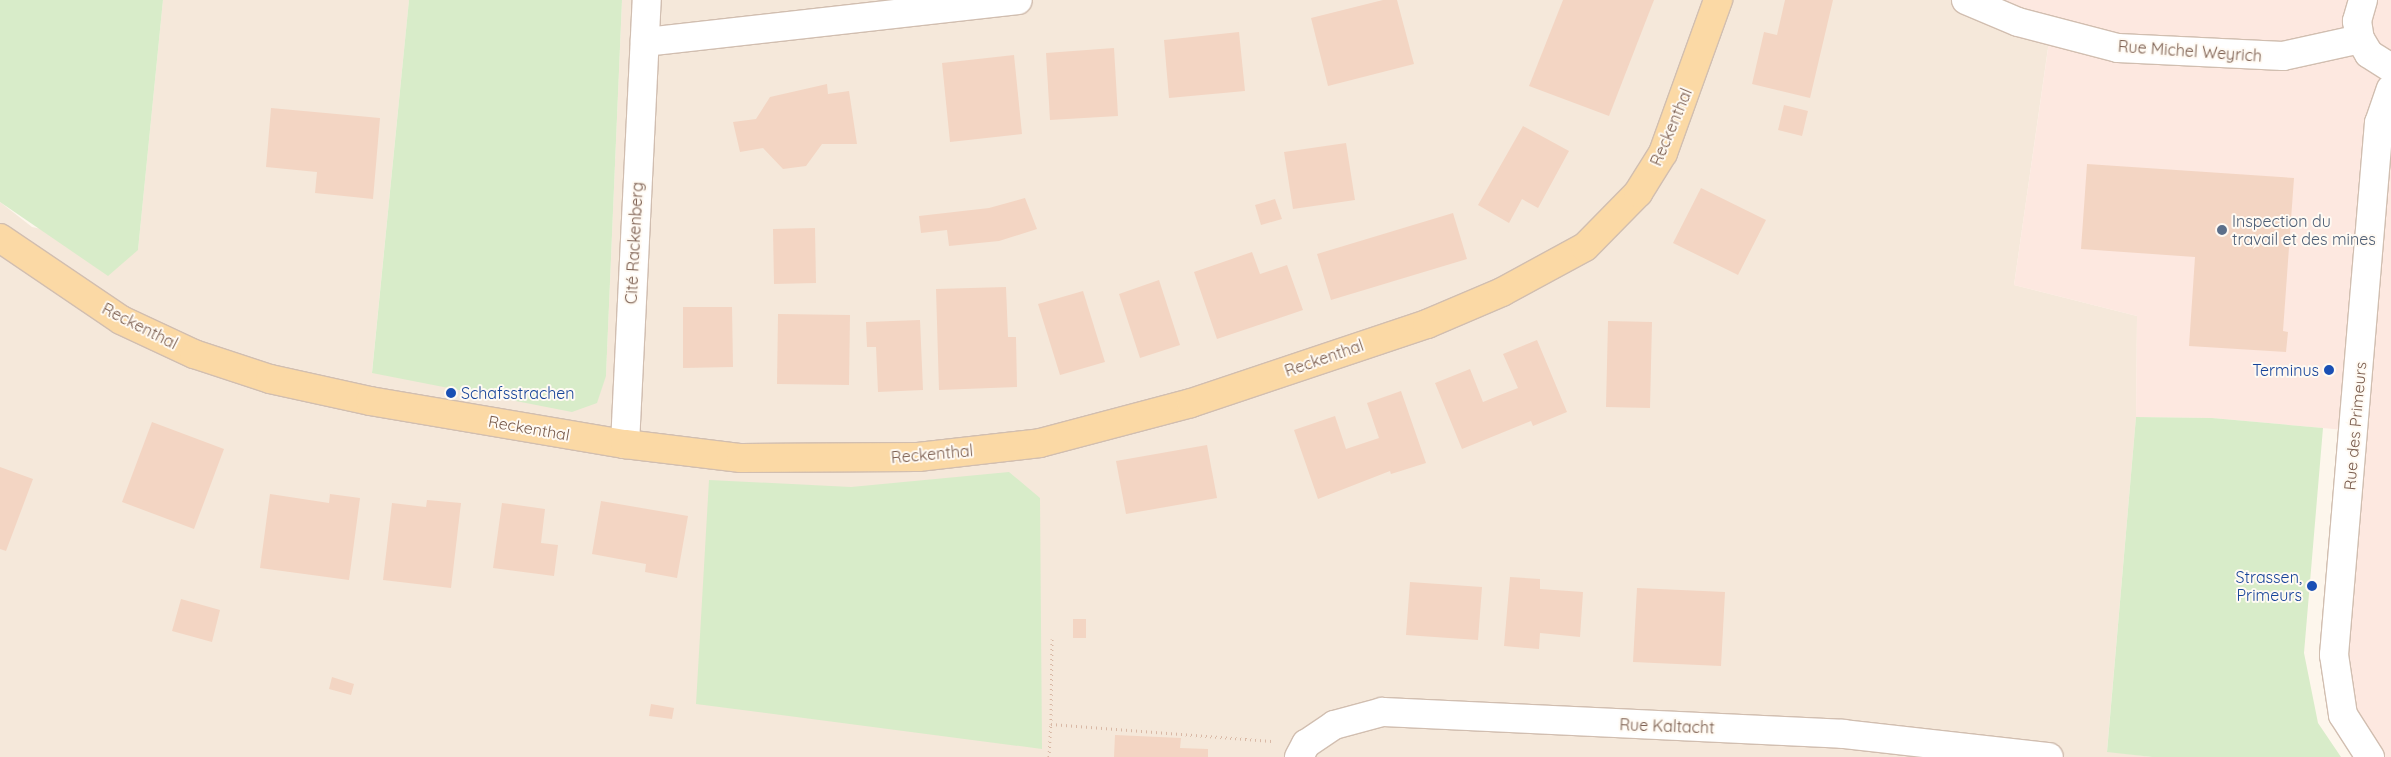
<!DOCTYPE html>
<meta charset="utf-8">
<style>
body{margin:0}
#map{position:relative;width:2391px;height:757px;overflow:hidden;background:#fdf6ec;font-family:Quicksand,sans-serif}
div>[style]{position:absolute}
.residential>*{inset:0;background:#f5e8da}
.commercial>*{inset:0;background:#fde8e0}
.green>*{inset:0;background:#d8ecc9}
.building>*{inset:0;background:#f3d5c3}
.path>*{height:3px;margin-top:-1.5px;transform-origin:0;background:repeating-linear-gradient(90deg,#d9b8a5 0 1px,transparent 0 5px)}
.roads{filter:drop-shadow(1px 0 #d1beb0) drop-shadow(-1px 0 #d1beb0) drop-shadow(0 1px #d1beb0) drop-shadow(0 -1px #d1beb0)}
.minor>*{height:28px;margin:-14px;padding:0 14px;transform-origin:14px;border-radius:14px;background:#fff}
.major>*{height:28px;margin:-14px;padding:0 14px;transform-origin:14px;border-radius:14px;background:#fbd9a5}
.dots>*{width:14px;height:14px;translate:-50% -50%;box-sizing:border-box;border:2px solid #fffaf3;border-radius:50%}
span{translate:-50% -50%;white-space:nowrap;text-align:center;line-height:1.15;-webkit-text-stroke:4px #fffaf3;paint-order:stroke}
.street-label{font-size:16px;color:#7a5c4d}
.service-label{font-size:16px;color:#4e5e75}
.left{translate:0 -50%;text-align:left}
.transit-label{font-size:16px;color:#164399}
.right{translate:-100% -50%;text-align:right}
</style>
<div id="map">
<div class="residential">
<i style="clip-path:polygon(163px 0,409px 0,372px 372px,606px 376px,622px 0,2005px 0,2052px 20px,2014px 285px,2137px 316px,2136px 417px,2107px 751px,2152px 757px,0 757px,0 202px,32px 227px,138px 250px)"></i>
</div>
<div class="commercial">
<i style="clip-path:polygon(2005px 0,2391px 0,2391px 757px,2370px 757px,2343px 715px,2356px 431px,2212px 418px,2136px 417px,2137px 316px,2014px 285px,2052px 21px)"></i>
</div>
<div class="green">
<i style="clip-path:polygon(0 0,163px 0,138px 250px,108px 276px,0 202px)"></i>
<i style="clip-path:polygon(409px 0,622px 0,606px 376px,597px 403px,572px 412px,372px 373px)"></i>
<i style="clip-path:polygon(2136px 417px,2212px 418px,2323px 428px,2304px 653px,2318px 723px,2341px 757px,2152px 757px,2107px 752px)"></i>
<i style="clip-path:polygon(1009px 472px,1040px 498px,1042px 749px,696px 704px,709px 480px,851px 487px)"></i>
</div>
<div class="building">
<i style="clip-path:polygon(1383px 0,1397px 0,1414px 64px,1328px 86px,1311px 18px)"></i>
<i style="clip-path:polygon(1563px 0,1654px 0,1609px 116px,1529px 86px)"></i>
<i style="clip-path:polygon(1785px 0,1833px 0,1810px 98px,1752px 84px,1764px 32px,1777px 35px)"></i>
<i style="clip-path:polygon(1239px 32px,1245px 91px,1169px 98px,1164px 40px)"></i>
<i style="clip-path:polygon(1114px 48px,1118px 116px,1050px 120px,1046px 53px)"></i>
<i style="clip-path:polygon(1014px 55px,1022px 134px,950px 142px,942px 63px)"></i>
<i style="clip-path:polygon(827px 84px,828px 94px,849px 91px,857px 144px,822px 144px,806px 166px,783px 169px,763px 148px,740px 152px,733px 122px,756px 119px,770px 97px)"></i>
<i style="clip-path:polygon(1784px 105px,1808px 111px,1802px 136px,1778px 130px)"></i>
<i style="clip-path:polygon(271px 108px,380px 118px,373px 199px,315px 193px,317px 172px,266px 167px)"></i>
<i style="clip-path:polygon(1523px 126px,1569px 151px,1538px 208px,1522px 199px,1509px 223px,1478px 205px)"></i>
<i style="clip-path:polygon(1346px 143px,1355px 200px,1293px 209px,1284px 152px)"></i>
<i style="clip-path:polygon(2087px 164px,2294px 178px,2283px 331px,2288px 332px,2286px 352px,2189px 346px,2195px 257px,2081px 249px)"></i>
<i style="clip-path:polygon(1701px 188px,1766px 220px,1738px 275px,1673px 243px)"></i>
<i style="clip-path:polygon(1025px 198px,1037px 229px,999px 241px,949px 246px,947px 230px,921px 233px,919px 216px,989px 208px)"></i>
<i style="clip-path:polygon(1275px 199px,1282px 219px,1261px 225px,1255px 205px)"></i>
<i style="clip-path:polygon(1453px 213px,1467px 259px,1331px 300px,1317px 254px)"></i>
<i style="clip-path:polygon(815px 228px,816px 283px,774px 284px,773px 229px)"></i>
<i style="clip-path:polygon(1252px 252px,1260px 274px,1287px 265px,1303px 310px,1217px 339px,1194px 272px)"></i>
<i style="clip-path:polygon(1159px 280px,1180px 345px,1140px 358px,1119px 294px)"></i>
<i style="clip-path:polygon(1006px 287px,1008px 337px,1016px 337px,1017px 387px,939px 390px,936px 289px)"></i>
<i style="clip-path:polygon(1083px 291px,1105px 362px,1060px 375px,1038px 304px)"></i>
<i style="clip-path:polygon(683px 307px,732px 307px,733px 367px,683px 368px)"></i>
<i style="clip-path:polygon(778px 314px,850px 315px,849px 385px,777px 384px)"></i>
<i style="clip-path:polygon(920px 320px,923px 390px,878px 392px,876px 347px,867px 347px,866px 322px)"></i>
<i style="clip-path:polygon(1608px 321px,1652px 322px,1650px 408px,1606px 407px)"></i>
<i style="clip-path:polygon(1537px 340px,1567px 412px,1533px 426px,1531px 421px,1462px 449px,1435px 383px,1470px 369px,1483px 402px,1500px 395px,1518px 388px,1503px 354px)"></i>
<i style="clip-path:polygon(1401px 391px,1426px 463px,1391px 474px,1390px 471px,1318px 499px,1294px 430px,1335px 416px,1346px 449px,1379px 438px,1367px 403px)"></i>
<i style="clip-path:polygon(152px 422px,224px 449px,194px 529px,122px 502px)"></i>
<i style="clip-path:polygon(1207px 445px,1217px 498px,1126px 514px,1116px 461px)"></i>
<i style="clip-path:polygon(0 467px,33px 479px,6px 551px,0 549px)"></i>
<i style="clip-path:polygon(270px 494px,329px 503px,330px 494px,360px 498px,349px 580px,260px 568px)"></i>
<i style="clip-path:polygon(427px 500px,461px 503px,451px 588px,383px 580px,392px 503px,426px 507px)"></i>
<i style="clip-path:polygon(601px 501px,688px 516px,677px 578px,645px 572px,646px 564px,592px 554px)"></i>
<i style="clip-path:polygon(502px 503px,545px 509px,541px 543px,558px 545px,554px 576px,493px 568px)"></i>
<i style="clip-path:polygon(1510px 577px,1540px 579px,1540px 589px,1583px 592px,1580px 637px,1540px 633px,1539px 649px,1504px 646px)"></i>
<i style="clip-path:polygon(1410px 582px,1482px 587px,1478px 640px,1406px 635px)"></i>
<i style="clip-path:polygon(1637px 588px,1725px 592px,1721px 666px,1633px 662px)"></i>
<i style="clip-path:polygon(181px 599px,220px 610px,212px 642px,172px 631px)"></i>
<i style="clip-path:polygon(1073px 619px,1086px 619px,1086px 638px,1073px 638px)"></i>
<i style="clip-path:polygon(332px 677px,354px 684px,351px 695px,329px 689px)"></i>
<i style="clip-path:polygon(651px 704px,674px 708px,672px 719px,649px 716px)"></i>
<i style="clip-path:polygon(1115px 735px,1181px 738px,1180px 748px,1208px 749px,1208px 757px,1114px 757px)"></i>
</div>
<div class="path">
<i style="left:1052px;top:639px;width:85px;rotate:90.7deg"></i>
<i style="left:1051px;top:724px;width:221px;rotate:4.4deg"></i>
<i style="left:1049px;top:757px;width:33px;rotate:-87deg"></i>
</div>
<div class="roads">
<div class="minor">
<i style="left:1966px;top:0;width:56px;rotate:22.9deg"></i>
<i style="left:2018px;top:22px;width:103px;rotate:14.6deg"></i>
<i style="left:2118px;top:48px;width:165px;rotate:2.8deg"></i>
<i style="left:2283px;top:56px;width:79px;rotate:-12.4deg"></i>
<i style="left:2363px;top:0;width:22px;rotate:106deg"></i>
<i style="left:2357px;top:21px;width:18px;rotate:81deg"></i>
<i style="left:2360px;top:39px;width:17px;rotate:59deg"></i>
<i style="left:2369px;top:54px;width:26px;rotate:32deg"></i>
<i style="left:645px;top:42px;width:375px;rotate:-6.4deg"></i>
<i style="left:625px;top:444px;width:445px;rotate:-87.2deg"></i>
<i style="left:1299px;top:757px;width:15px;rotate:-62deg"></i>
<i style="left:1306px;top:744px;width:34px;rotate:-34deg"></i>
<i style="left:1334px;top:725px;width:50px;rotate:-15.2deg"></i>
<i style="left:1382px;top:712px;width:462px;rotate:2.7deg"></i>
<i style="left:1843px;top:734px;width:207px;rotate:6.4deg"></i>
<i style="left:2370px;top:757px;width:50px;rotate:-122.7deg"></i>
<i style="left:2343px;top:715px;width:61px;rotate:-98.5deg"></i>
<i style="left:2334px;top:655px;width:534px;rotate:-85.17deg"></i>
<i style="left:2379px;top:123px;width:36px;rotate:-71deg"></i>
</div>
<div class="major">
<i style="left:0;top:238px;width:146px;rotate:34.1deg"></i>
<i style="left:121px;top:320px;width:81px;rotate:25deg"></i>
<i style="left:194px;top:354px;width:80px;rotate:18.2deg"></i>
<i style="left:270px;top:379px;width:102px;rotate:12.4deg"></i>
<i style="left:370px;top:401px;width:259px;rotate:9.6deg"></i>
<i style="left:625px;top:444px;width:117px;rotate:6.9deg"></i>
<i style="left:741px;top:458px;width:177px;rotate:-0.3deg"></i>
<i style="left:918px;top:457px;width:123px;rotate:-6.5deg"></i>
<i style="left:1040px;top:443px;width:156px;rotate:-14.8deg"></i>
<i style="left:1191px;top:403px;width:249px;rotate:-18.5deg"></i>
<i style="left:1427px;top:324px;width:82px;rotate:-23.1deg"></i>
<i style="left:1502px;top:292px;width:94px;rotate:-28.5deg"></i>
<i style="left:1585px;top:247px;width:76px;rotate:-45.5deg"></i>
<i style="left:1638px;top:193px;width:47px;rotate:-58deg"></i>
<i style="left:1663px;top:153px;width:163px;rotate:-70.2deg"></i>
</div>
</div>
<div class="dots">
<i style="left:2222px;top:230px;background:#5c6f8a"></i>
<i style="left:2329px;top:370px;background:#1a4fb4"></i>
<i style="left:451px;top:393px;background:#1a4fb4"></i>
<i style="left:2312px;top:586px;background:#1a4fb4"></i>
</div>
<div class="street-label">
<span style="left:2190px;top:51px;rotate:4deg">Rue Michel Weyrich</span>
<span style="left:1671px;top:127px;rotate:-67deg">Reckenthal</span>
<span style="left:634px;top:243px;rotate:-87deg">Cité Rackenberg</span>
<span style="left:140px;top:326px;rotate:27deg">Reckenthal</span>
<span style="left:1324px;top:358px;rotate:-19deg">Reckenthal</span>
<span style="left:2355px;top:426px;rotate:-85deg">Rue des Primeurs</span>
<span style="left:529px;top:428px;rotate:10deg">Reckenthal</span>
<span style="left:932px;top:454px;rotate:-5deg">Reckenthal</span>
<span style="left:1667px;top:726px;rotate:2deg">Rue Kaltacht</span>
</div>
<div class="service-label">
<span class="left" style="left:2232px;top:230px">Inspection du<br>travail et des mines</span>
</div>
<div class="transit-label">
<span class="right" style="left:2319px;top:370px">Terminus</span>
<span class="left" style="left:461px;top:393px">Schafsstrachen</span>
<span class="right" style="left:2302px;top:586px">Strassen,<br>Primeurs</span>
</div>
</div>
